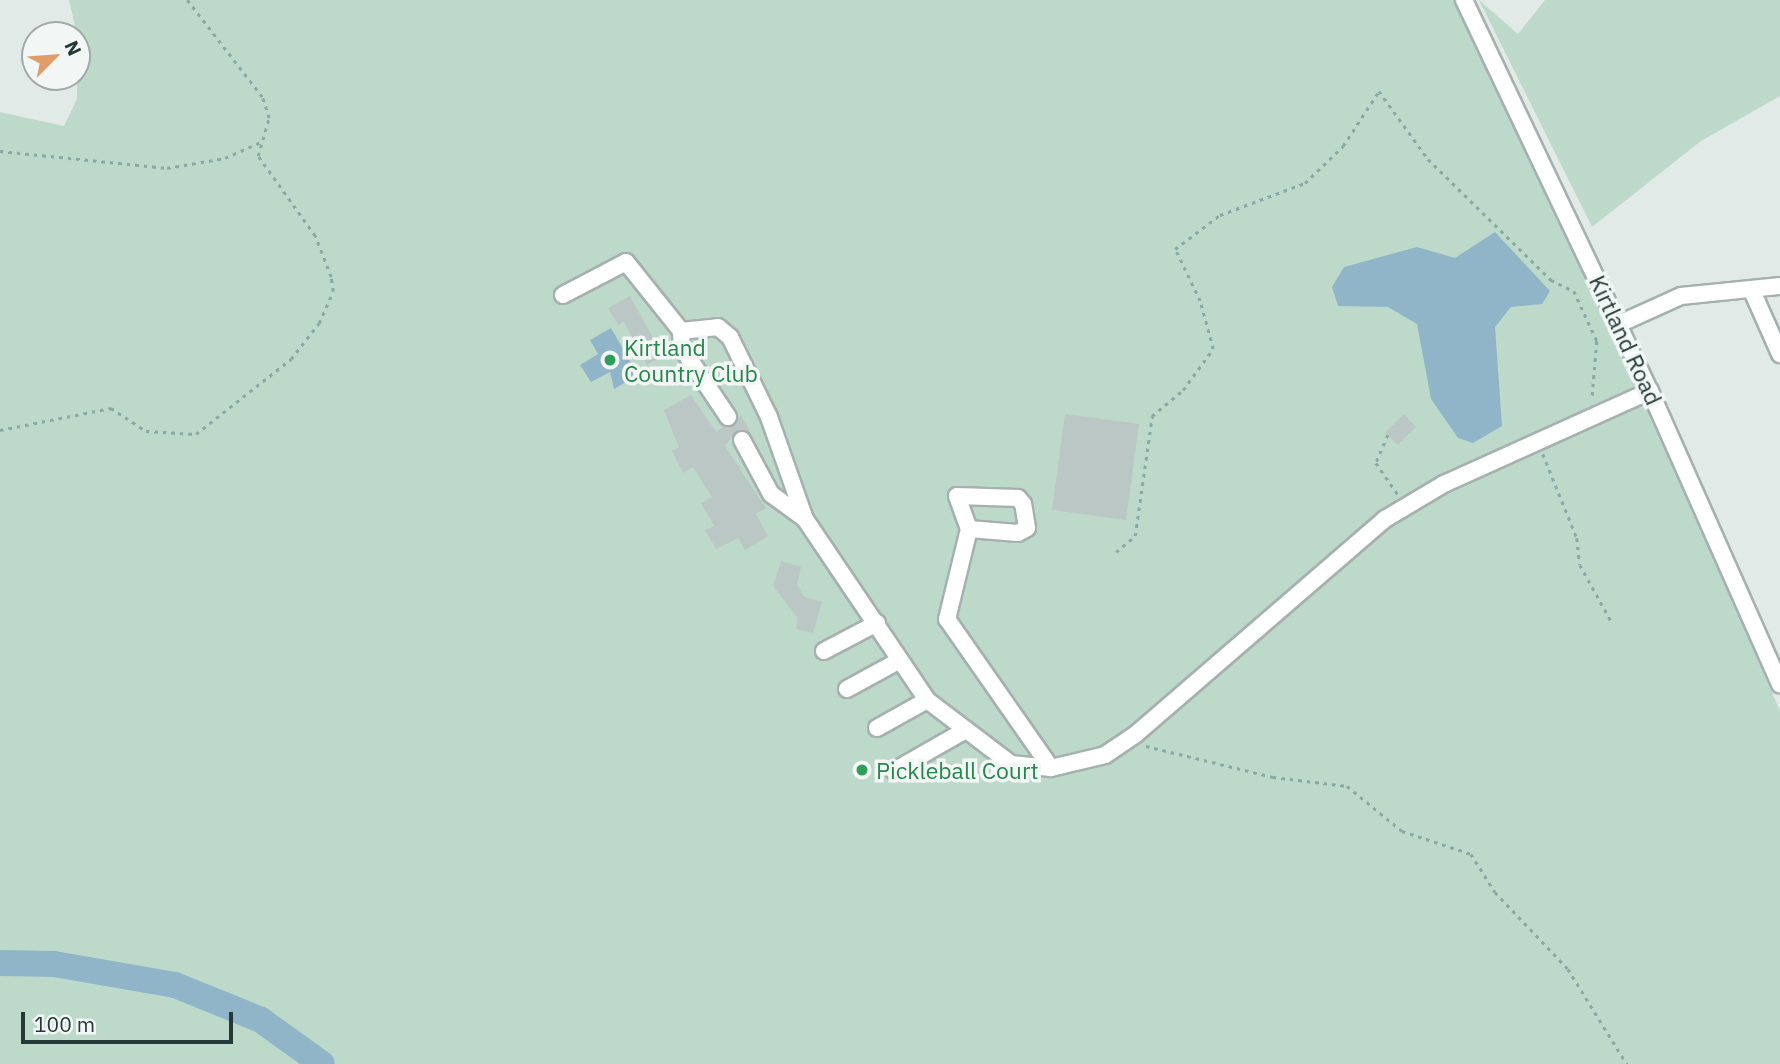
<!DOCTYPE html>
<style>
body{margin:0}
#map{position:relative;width:1780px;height:1064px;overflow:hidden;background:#e2eae8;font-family:"IBM Plex Sans",sans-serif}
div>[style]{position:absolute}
.green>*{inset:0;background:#bdd9ca}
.water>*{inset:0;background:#91b5c8}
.river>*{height:26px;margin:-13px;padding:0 13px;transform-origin:13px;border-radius:13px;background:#91b5c8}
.building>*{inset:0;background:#bbc7c4}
.minor-tunnel>*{height:16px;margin-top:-8px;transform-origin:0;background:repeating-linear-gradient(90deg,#bcc7c5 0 16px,transparent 0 24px)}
.path>*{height:2.5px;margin-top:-1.25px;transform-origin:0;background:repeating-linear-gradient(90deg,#86aaa5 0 3.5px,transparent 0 8.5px)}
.roads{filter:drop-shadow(2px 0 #a5b1af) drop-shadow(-2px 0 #a5b1af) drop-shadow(0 2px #a5b1af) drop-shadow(0 -2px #a5b1af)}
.minor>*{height:16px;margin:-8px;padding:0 8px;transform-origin:8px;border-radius:8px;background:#fff}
.dots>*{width:19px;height:19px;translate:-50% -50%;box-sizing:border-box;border:4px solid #f2f7f5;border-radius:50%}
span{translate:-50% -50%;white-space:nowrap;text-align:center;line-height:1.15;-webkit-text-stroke:7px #f2f7f5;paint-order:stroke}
.street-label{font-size:23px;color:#243937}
.leisure-label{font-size:23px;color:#27864d}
.left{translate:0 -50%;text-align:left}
.north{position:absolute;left:21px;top:21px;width:70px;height:70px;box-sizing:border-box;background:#f2f7f5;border:2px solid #a0aba9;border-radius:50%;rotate:65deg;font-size:19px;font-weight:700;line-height:28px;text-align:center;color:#243937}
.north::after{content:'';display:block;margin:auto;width:24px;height:32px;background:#e09d6a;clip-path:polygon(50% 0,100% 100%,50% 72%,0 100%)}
.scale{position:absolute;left:21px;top:1012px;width:212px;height:32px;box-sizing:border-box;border:4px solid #243937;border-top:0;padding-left:9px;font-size:21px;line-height:24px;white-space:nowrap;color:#243937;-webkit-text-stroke:5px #f2f7f5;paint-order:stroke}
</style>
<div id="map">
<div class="green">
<i style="clip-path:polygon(69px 0,1455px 0,1588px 273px,1780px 711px,1780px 1064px,0 1064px,0 112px,64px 126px,77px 99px,77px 35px)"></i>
<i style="clip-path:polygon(1479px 0,1518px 34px,1545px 0,1780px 0,1780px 96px,1701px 141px,1592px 227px)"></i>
</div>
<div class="water">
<i style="clip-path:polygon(1495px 232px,1550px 291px,1542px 304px,1511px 307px,1495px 327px,1502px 426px,1473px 443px,1458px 438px,1431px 399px,1417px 324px,1388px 307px,1338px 306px,1332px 287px,1344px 267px,1417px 247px,1455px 258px)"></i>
<i style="clip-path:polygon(611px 328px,638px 375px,614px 389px,610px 372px,591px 382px,580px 365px,598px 354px,590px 340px)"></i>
</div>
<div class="river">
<i style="left:0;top:963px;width:54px;rotate:1.1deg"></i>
<i style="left:54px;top:964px;width:123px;rotate:9.8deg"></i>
<i style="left:175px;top:985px;width:93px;rotate:22.1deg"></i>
<i style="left:261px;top:1020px;width:75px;rotate:35.8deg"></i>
</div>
<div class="building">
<i style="clip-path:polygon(630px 296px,663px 356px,647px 365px,624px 322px,618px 325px,608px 308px)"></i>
<i style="clip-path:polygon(691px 395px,716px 432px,741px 415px,750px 431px,736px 431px,725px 446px,766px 508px,756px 514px,768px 536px,745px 550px,738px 538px,716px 549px,705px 530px,714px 526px,701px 503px,712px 497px,693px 467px,683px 473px,672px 451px,679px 447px,664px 410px)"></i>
<i style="clip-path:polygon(1065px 414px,1139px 424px,1126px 520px,1052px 510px)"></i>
<i style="clip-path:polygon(1404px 414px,1416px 427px,1398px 445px,1385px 433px)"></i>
<i style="clip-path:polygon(781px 561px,801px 567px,797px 584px,804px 597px,822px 602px,813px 633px,796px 629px,798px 618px,773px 586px)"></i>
</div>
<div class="minor-tunnel">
<i style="left:728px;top:417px;width:27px;rotate:59deg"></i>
</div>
<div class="path">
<i style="left:0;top:151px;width:168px;rotate:5.8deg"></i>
<i style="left:167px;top:168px;width:59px;rotate:-9.8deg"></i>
<i style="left:225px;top:158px;width:42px;rotate:-24.1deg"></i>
<i style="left:0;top:430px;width:113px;rotate:-11.2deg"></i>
<i style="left:111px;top:408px;width:42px;rotate:33.3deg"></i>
<i style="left:146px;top:431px;width:50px;rotate:3.4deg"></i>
<i style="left:196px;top:434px;width:121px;rotate:-38.3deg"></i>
<i style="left:291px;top:359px;width:46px;rotate:-52.1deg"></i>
<i style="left:319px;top:323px;width:35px;rotate:-66deg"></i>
<i style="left:333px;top:291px;width:14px;rotate:-98deg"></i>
<i style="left:331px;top:277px;width:44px;rotate:-111.3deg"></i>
<i style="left:315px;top:236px;width:98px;rotate:-125.5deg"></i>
<i style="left:258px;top:156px;width:40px;rotate:-74deg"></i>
<i style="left:269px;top:118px;width:22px;rotate:-108deg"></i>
<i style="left:262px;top:97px;width:123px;rotate:-127.7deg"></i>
<i style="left:1388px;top:435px;width:30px;rotate:113deg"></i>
<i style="left:1376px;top:463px;width:39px;rotate:55deg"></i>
<i style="left:1543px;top:454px;width:91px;rotate:68deg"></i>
<i style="left:1577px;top:538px;width:27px;rotate:84deg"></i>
<i style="left:1580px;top:565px;width:64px;rotate:61deg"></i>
<i style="left:1116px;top:552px;width:25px;rotate:-40deg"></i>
<i style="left:1135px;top:536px;width:121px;rotate:-81.9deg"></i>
<i style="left:1152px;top:416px;width:40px;rotate:-40deg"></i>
<i style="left:1183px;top:390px;width:51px;rotate:-53.8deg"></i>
<i style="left:1213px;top:349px;width:50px;rotate:-105.2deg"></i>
<i style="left:1200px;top:301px;width:58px;rotate:-115.7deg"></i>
<i style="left:1175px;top:249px;width:56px;rotate:-37.1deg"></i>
<i style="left:1220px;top:215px;width:91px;rotate:-20.6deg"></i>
<i style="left:1305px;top:183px;width:53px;rotate:-44.2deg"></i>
<i style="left:1343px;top:146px;width:66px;rotate:-56.8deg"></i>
<i style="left:1379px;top:91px;width:84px;rotate:54.2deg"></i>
<i style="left:1428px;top:159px;width:173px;rotate:44.5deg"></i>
<i style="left:1551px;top:280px;width:25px;rotate:26deg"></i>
<i style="left:1574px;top:291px;width:55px;rotate:65.3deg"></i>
<i style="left:1597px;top:341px;width:59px;rotate:94.8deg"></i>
<i style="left:1146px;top:746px;width:131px;rotate:13.7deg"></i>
<i style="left:1273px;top:777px;width:75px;rotate:6.9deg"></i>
<i style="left:1347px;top:786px;width:71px;rotate:39.3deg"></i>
<i style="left:1402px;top:831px;width:73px;rotate:18.4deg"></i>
<i style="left:1471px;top:854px;width:45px;rotate:57.7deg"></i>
<i style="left:1495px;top:892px;width:106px;rotate:46.5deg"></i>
<i style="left:1568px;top:969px;width:112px;rotate:58.2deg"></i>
</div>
<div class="roads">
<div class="minor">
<i style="left:1464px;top:0;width:433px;rotate:64.6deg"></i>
<i style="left:1650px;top:391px;width:321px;rotate:66.1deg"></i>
<i style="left:1753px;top:293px;width:67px;rotate:66.1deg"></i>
<i style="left:563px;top:295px;width:71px;rotate:-27.6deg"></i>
<i style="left:626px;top:262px;width:88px;rotate:51.4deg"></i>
<i style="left:681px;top:331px;width:37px;rotate:-6deg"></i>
<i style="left:718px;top:327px;width:16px;rotate:40deg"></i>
<i style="left:730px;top:337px;width:89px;rotate:64deg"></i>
<i style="left:769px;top:417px;width:108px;rotate:70.6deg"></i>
<i style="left:805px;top:519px;width:218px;rotate:56deg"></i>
<i style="left:927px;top:700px;width:106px;rotate:37.3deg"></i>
<i style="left:1011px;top:764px;width:40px;rotate:5.7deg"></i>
<i style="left:1051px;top:768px;width:56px;rotate:-13.5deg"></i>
<i style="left:1105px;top:755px;width:37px;rotate:-34deg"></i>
<i style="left:1136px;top:734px;width:329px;rotate:-40.8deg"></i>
<i style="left:1385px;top:519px;width:69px;rotate:-30.7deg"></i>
<i style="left:1444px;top:484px;width:226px;rotate:-24.3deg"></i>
<i style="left:1619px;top:324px;width:68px;rotate:-24.3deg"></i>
<i style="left:1681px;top:296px;width:100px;rotate:-5.8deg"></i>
<i style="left:681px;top:331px;width:17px;rotate:87deg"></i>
<i style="left:682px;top:348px;width:83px;rotate:56.3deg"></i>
<i style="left:742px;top:440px;width:61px;rotate:61.8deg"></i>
<i style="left:771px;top:494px;width:42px;rotate:36.3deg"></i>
<i style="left:969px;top:529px;width:49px;rotate:4.7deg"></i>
<i style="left:1018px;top:533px;width:10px;rotate:-29deg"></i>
<i style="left:1027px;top:528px;width:24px;rotate:-99deg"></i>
<i style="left:1023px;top:504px;width:8px;rotate:-130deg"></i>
<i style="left:1018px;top:498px;width:61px;rotate:-178.1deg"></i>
<i style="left:957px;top:496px;width:35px;rotate:70deg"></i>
<i style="left:969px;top:529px;width:93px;rotate:103.7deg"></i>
<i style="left:947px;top:619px;width:182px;rotate:55.1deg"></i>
<i style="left:824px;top:651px;width:60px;rotate:-27.8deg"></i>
<i style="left:847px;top:689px;width:60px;rotate:-28.7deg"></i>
<i style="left:877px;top:728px;width:57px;rotate:-29.2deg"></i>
<i style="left:894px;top:771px;width:78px;rotate:-29.8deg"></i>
</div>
</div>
<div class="dots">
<i style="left:610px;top:360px;background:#2e9e5b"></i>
<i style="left:862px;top:770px;background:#2e9e5b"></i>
</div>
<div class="street-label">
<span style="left:1626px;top:340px;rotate:65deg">Kirtland Road</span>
</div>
<div class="leisure-label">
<span class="left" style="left:624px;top:360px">Kirtland<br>Country Club</span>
<span class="left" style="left:876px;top:770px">Pickleball Court</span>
</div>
<div class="north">N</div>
<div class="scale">100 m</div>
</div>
